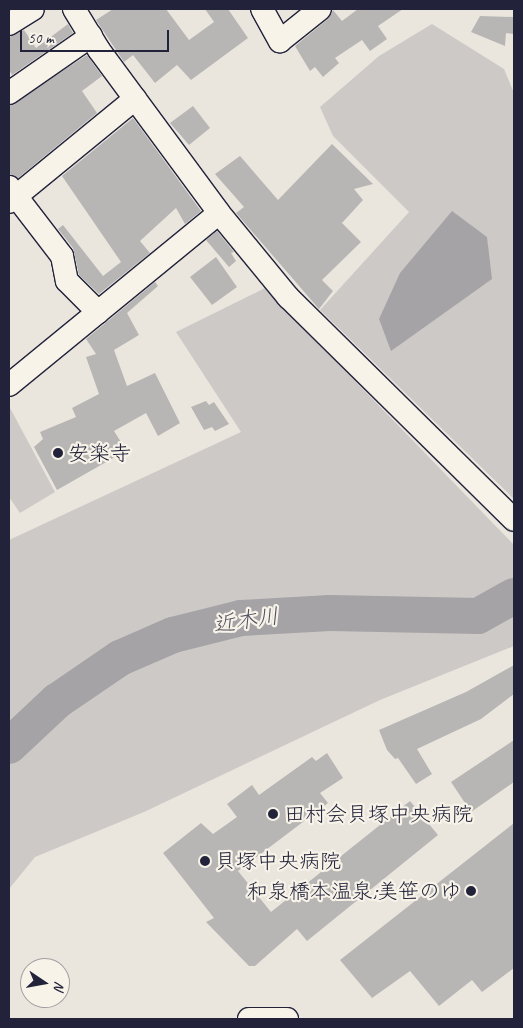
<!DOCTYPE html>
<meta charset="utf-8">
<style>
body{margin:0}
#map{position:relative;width:523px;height:1028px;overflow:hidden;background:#eae6de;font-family:Caveat,"Klee One",sans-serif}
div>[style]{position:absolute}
.green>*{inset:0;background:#cdc9c6}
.water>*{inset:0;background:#a6a3a6}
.river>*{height:36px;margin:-18px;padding:0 18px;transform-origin:18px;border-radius:18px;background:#a6a3a6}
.building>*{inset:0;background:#b8b6b5}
.roads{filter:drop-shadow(1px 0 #22223b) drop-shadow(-1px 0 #22223b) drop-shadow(0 1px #22223b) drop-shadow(0 -1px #22223b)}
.street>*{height:22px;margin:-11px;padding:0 11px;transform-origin:11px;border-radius:11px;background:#f7f3e8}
.dots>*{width:14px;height:14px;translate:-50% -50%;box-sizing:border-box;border:2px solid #f7f3e8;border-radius:50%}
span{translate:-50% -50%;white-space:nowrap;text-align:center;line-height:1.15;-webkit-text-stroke:4.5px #f7f3e8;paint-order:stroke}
.poi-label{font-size:21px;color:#22223b}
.left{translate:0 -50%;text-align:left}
.right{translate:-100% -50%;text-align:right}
.water-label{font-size:22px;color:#504f60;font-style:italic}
.frame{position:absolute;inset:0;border:10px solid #22223b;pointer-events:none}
.north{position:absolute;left:20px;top:958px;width:50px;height:50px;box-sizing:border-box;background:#f7f3e8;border:1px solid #a29fa3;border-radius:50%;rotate:102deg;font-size:14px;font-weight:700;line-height:20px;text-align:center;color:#22223b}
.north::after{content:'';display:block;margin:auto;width:18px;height:22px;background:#22223b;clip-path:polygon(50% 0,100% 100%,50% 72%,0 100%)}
.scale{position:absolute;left:20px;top:30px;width:149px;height:22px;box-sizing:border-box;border:2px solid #22223b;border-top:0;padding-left:6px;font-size:15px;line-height:18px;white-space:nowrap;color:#22223b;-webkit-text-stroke:4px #f7f3e8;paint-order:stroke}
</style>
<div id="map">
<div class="green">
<i style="clip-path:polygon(432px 24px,504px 69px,514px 93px,514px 499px,320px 310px,409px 212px,333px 136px,320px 107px,379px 56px)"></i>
<i style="clip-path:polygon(265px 288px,514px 545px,514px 646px,380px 700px,144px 812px,35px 857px,9px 889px,9px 540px,241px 432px,176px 332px)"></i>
<i style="clip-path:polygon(9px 406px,55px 492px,20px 513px,9px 497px)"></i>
</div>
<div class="water">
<i style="clip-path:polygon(452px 211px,487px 237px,492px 279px,391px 351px,379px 319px,400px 273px)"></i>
</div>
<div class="river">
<i style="left:9px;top:746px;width:66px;rotate:-43.2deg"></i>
<i style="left:57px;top:701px;width:76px;rotate:-34.3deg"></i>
<i style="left:120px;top:658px;width:58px;rotate:-23.5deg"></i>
<i style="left:173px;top:635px;width:70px;rotate:-14deg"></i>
<i style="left:241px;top:618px;width:89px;rotate:-3.2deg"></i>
<i style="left:330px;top:613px;width:148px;rotate:1.2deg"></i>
<i style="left:478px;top:616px;width:41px;rotate:-29.1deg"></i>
</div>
<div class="building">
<i style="clip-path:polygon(113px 9px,166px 9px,189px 40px,214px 22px,205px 9px,228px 9px,248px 38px,191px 80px,177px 65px,155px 83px,133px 55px,124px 62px,96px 20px)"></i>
<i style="clip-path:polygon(358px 9px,403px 9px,378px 26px,387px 39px,370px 51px,362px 40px,335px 58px,339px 63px,323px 77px,315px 67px,310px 71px,295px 46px,328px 19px,333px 10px,342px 21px)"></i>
<i style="clip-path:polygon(480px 16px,514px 17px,514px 34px,506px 33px,505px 46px,471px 32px)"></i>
<i style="clip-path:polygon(68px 24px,73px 33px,12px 75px,9px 70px,9px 37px,24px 30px,36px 48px)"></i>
<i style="clip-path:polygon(87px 55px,102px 76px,82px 91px,97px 113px,18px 178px,9px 174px,9px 106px)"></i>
<i style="clip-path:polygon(193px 106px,210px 128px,189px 145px,170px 123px)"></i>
<i style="clip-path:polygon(133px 118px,201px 211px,185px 224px,176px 208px,140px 241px,150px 253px,99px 294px,79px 275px,73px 248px,58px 229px,63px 225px,103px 276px,121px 262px,62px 176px)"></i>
<i style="clip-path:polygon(332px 144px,373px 184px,354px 189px,363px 200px,342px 223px,361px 242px,322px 280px,333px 291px,319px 309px,236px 213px,244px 207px,215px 174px,240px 156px,278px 200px)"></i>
<i style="clip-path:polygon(217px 231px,234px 252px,231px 253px,236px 261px,229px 267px,206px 240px)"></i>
<i style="clip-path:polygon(216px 257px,237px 287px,212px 305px,190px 277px)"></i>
<i style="clip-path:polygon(155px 282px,158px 286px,127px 313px,139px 335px,114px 350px,127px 386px,155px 373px,180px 423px,158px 436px,146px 413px,114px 431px,121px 442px,119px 444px,122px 453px,57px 490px,34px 447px,43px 439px,40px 432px,76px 417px,72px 408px,99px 394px,86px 357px,96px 354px,86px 339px)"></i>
<i style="clip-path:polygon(206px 401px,209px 405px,214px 402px,229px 424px,215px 431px,212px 427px,204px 430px,191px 407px)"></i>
<i style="clip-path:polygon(514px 665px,514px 694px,481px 719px,417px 749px,432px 774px,416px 784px,398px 758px,395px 759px,387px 750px,379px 730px,466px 692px)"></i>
<i style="clip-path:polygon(514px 740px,514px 782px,471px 812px,451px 782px)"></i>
<i style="clip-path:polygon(327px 753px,343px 778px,320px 793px,328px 803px,238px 871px,271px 912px,410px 801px,438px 835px,307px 941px,297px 929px,255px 966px,249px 966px,206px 922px,214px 918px,163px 853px,201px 823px,213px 834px,237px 817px,227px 804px,252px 785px,259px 795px,312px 757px,316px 761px)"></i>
<i style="clip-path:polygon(514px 823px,514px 968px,482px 992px,472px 980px,439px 1006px,410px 971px,372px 998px,340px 960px)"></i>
</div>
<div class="roads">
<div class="street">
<i style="left:74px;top:9px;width:48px;rotate:58.6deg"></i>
<i style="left:99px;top:50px;width:202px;rotate:53.6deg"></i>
<i style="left:219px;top:213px;width:109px;rotate:50.6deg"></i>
<i style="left:288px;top:297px;width:317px;rotate:44.6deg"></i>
<i style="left:262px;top:9px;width:37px;rotate:61deg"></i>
<i style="left:280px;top:41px;width:51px;rotate:-38.7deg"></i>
<i style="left:9px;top:24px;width:28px;rotate:-32deg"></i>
<i style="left:9px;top:93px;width:100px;rotate:-34.8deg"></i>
<i style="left:9px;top:187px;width:87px;rotate:52.5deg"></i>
<i style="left:62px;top:256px;width:25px;rotate:79deg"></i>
<i style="left:67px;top:281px;width:44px;rotate:45deg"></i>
<i style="left:9px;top:202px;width:163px;rotate:-39.3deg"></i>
<i style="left:9px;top:385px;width:271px;rotate:-39.3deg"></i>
<i style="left:249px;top:1019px;width:38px"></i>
</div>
</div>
<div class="dots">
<i style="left:58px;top:453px;background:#22223b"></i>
<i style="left:273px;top:814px;background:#22223b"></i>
<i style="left:205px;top:861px;background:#22223b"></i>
<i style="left:471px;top:891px;background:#22223b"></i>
</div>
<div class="poi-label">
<span class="left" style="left:68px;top:453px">安楽寺</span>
<span class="left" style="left:284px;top:814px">田村会貝塚中央病院</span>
<span class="left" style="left:215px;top:861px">貝塚中央病院</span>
<span class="right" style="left:461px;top:891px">和泉橋本温泉;美笹のゆ</span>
</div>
<div class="water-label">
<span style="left:246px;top:621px;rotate:-8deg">近木川</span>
</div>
<div class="frame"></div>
<div class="north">N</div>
<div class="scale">50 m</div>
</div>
